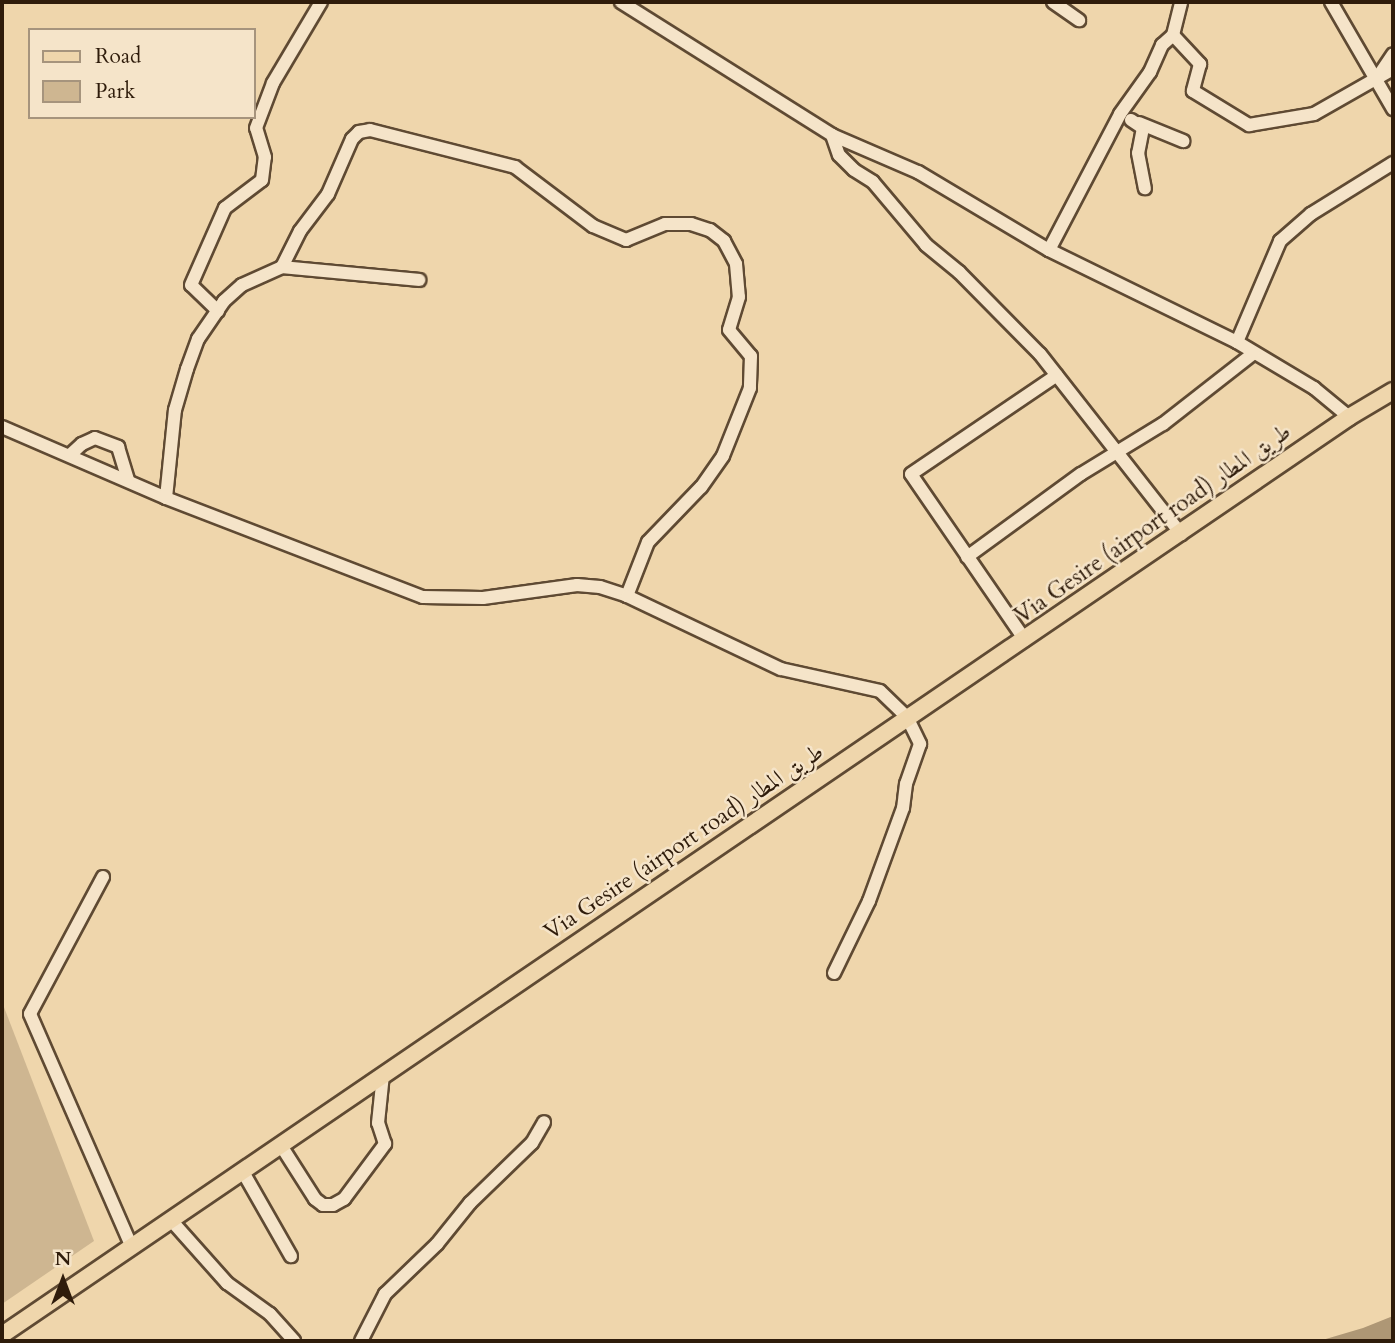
<!DOCTYPE html>
<meta charset="utf-8">
<style>
body{margin:0}
#map{position:relative;width:1395px;height:1343px;overflow:hidden;background:#efd6ac;font-family:Cardo,Amiri,serif}
div>[style]{position:absolute}
.green>*{inset:0;background:#ceb691}
.water>*{inset:0;background:#ae9775}
.roads{filter:drop-shadow(2px 0 #5f4a33) drop-shadow(-2px 0 #5f4a33) drop-shadow(0 2px #5f4a33) drop-shadow(0 -2px #5f4a33)}
.minor>*{height:12px;margin:-6px;padding:0 6px;transform-origin:6px;border-radius:6px;background:#f5e4c9}
.major>*{height:16px;margin:-8px;padding:0 8px;transform-origin:8px;border-radius:8px;background:#efd6ac}
span{translate:-50% -50%;white-space:nowrap;text-align:center;line-height:1.15;-webkit-text-stroke:5px #f5e4c9;paint-order:stroke}
.street-label{font-size:23px;color:#2f1c0b}
.frame{position:absolute;inset:0;border:4px solid #2f1c0b;pointer-events:none}
.legend{position:absolute;left:28px;top:28px;width:228px;height:91px;box-sizing:border-box;background:#f5e4c9;border:2px solid #a6947d;margin:0;padding:9px 12px;list-style:none;font-size:21px;color:#2f1c0b}
.legend li{display:flex;align-items:center;gap:14px;height:35px}
.legend b{width:35px;border:2px solid #a6947d}
.north{position:absolute;left:28px;top:1245px;width:70px;height:70px;-webkit-text-stroke:5px #f5e4c9;paint-order:stroke;rotate:0deg;font-size:19px;font-weight:700;line-height:28px;text-align:center;color:#2f1c0b}
.north::after{content:'';display:block;margin:auto;width:24px;height:32px;background:#2f1c0b;clip-path:polygon(50% 0,100% 100%,50% 72%,0 100%)}
</style>
<div id="map">
<div class="green">
<i style="clip-path:polygon(2px 1002px,94px 1241px,2px 1304px)"></i>
</div>
<div class="water">
<i style="clip-path:polygon(1393px 1316px,1393px 1341px,1319px 1341px,1363px 1328px)"></i>
</div>
<div class="roads">
<div class="minor">
<i style="left:621px;top:2px;width:249px;rotate:32.2deg"></i>
<i style="left:832px;top:135px;width:94px;rotate:23.3deg"></i>
<i style="left:918px;top:172px;width:152px;rotate:30.8deg"></i>
<i style="left:1049px;top:250px;width:209px;rotate:26.1deg"></i>
<i style="left:1237px;top:342px;width:90px;rotate:30.9deg"></i>
<i style="left:1314px;top:388px;width:45px;rotate:39.6deg"></i>
<i style="left:1053px;top:2px;width:32px;rotate:35deg"></i>
<i style="left:1331px;top:2px;width:124px;rotate:59.9deg"></i>
<i style="left:1173px;top:35px;width:40px;rotate:47deg"></i>
<i style="left:1200px;top:64px;width:28px;rotate:105deg"></i>
<i style="left:1193px;top:91px;width:66px;rotate:31.3deg"></i>
<i style="left:1249px;top:125px;width:66px;rotate:-9.6deg"></i>
<i style="left:1314px;top:114px;width:91px;rotate:-29.7deg"></i>
<i style="left:1379px;top:75px;width:25px;rotate:-56deg"></i>
<i style="left:1131px;top:120px;width:14px;rotate:34deg"></i>
<i style="left:1143px;top:128px;width:25px;rotate:101deg"></i>
<i style="left:1138px;top:153px;width:36px;rotate:79deg"></i>
<i style="left:1139px;top:123px;width:48px;rotate:22.2deg"></i>
<i style="left:832px;top:135px;width:21px;rotate:71deg"></i>
<i style="left:839px;top:155px;width:21px;rotate:45deg"></i>
<i style="left:854px;top:170px;width:22px;rotate:32deg"></i>
<i style="left:873px;top:182px;width:82px;rotate:49.9deg"></i>
<i style="left:926px;top:245px;width:43px;rotate:39.3deg"></i>
<i style="left:959px;top:272px;width:115px;rotate:45.4deg"></i>
<i style="left:1040px;top:354px;width:229px;rotate:51.9deg"></i>
<i style="left:1049px;top:250px;width:153px;rotate:-62.4deg"></i>
<i style="left:1120px;top:114px;width:52px;rotate:-54.5deg"></i>
<i style="left:1150px;top:72px;width:30px;rotate:-66deg"></i>
<i style="left:1162px;top:45px;width:15px;rotate:-42deg"></i>
<i style="left:1173px;top:35px;width:34px;rotate:-76deg"></i>
<i style="left:282px;top:267px;width:40px;rotate:-63.4deg"></i>
<i style="left:300px;top:231px;width:46px;rotate:-52.9deg"></i>
<i style="left:328px;top:194px;width:60px;rotate:-66.4deg"></i>
<i style="left:352px;top:139px;width:10px;rotate:-45deg"></i>
<i style="left:359px;top:132px;width:11px;rotate:-10deg"></i>
<i style="left:370px;top:130px;width:150px;rotate:14.3deg"></i>
<i style="left:515px;top:167px;width:98px;rotate:37.1deg"></i>
<i style="left:593px;top:226px;width:36px;rotate:23deg"></i>
<i style="left:626px;top:240px;width:42px;rotate:-22.3deg"></i>
<i style="left:665px;top:224px;width:26px"></i>
<i style="left:691px;top:224px;width:20px;rotate:18deg"></i>
<i style="left:710px;top:230px;width:18px;rotate:38deg"></i>
<i style="left:724px;top:241px;width:26px;rotate:62deg"></i>
<i style="left:736px;top:264px;width:33px;rotate:85deg"></i>
<i style="left:739px;top:297px;width:34px;rotate:107deg"></i>
<i style="left:729px;top:330px;width:34px;rotate:50deg"></i>
<i style="left:751px;top:356px;width:32px;rotate:92deg"></i>
<i style="left:750px;top:388px;width:73px;rotate:111.7deg"></i>
<i style="left:723px;top:456px;width:38px;rotate:125deg"></i>
<i style="left:701px;top:487px;width:76px;rotate:133.9deg"></i>
<i style="left:648px;top:542px;width:58px;rotate:111.3deg"></i>
<i style="left:218px;top:311px;width:37px;rotate:-136deg"></i>
<i style="left:191px;top:285px;width:84px;rotate:-66.2deg"></i>
<i style="left:225px;top:208px;width:46px;rotate:-37.1deg"></i>
<i style="left:262px;top:180px;width:23px;rotate:-83deg"></i>
<i style="left:265px;top:157px;width:30px;rotate:-107deg"></i>
<i style="left:256px;top:128px;width:48px;rotate:-69.3deg"></i>
<i style="left:273px;top:83px;width:94px;rotate:-59.3deg"></i>
<i style="left:1237px;top:342px;width:110px;rotate:-66.9deg"></i>
<i style="left:1280px;top:241px;width:41px;rotate:-41.1deg"></i>
<i style="left:1311px;top:214px;width:97px;rotate:-31.9deg"></i>
<i style="left:2px;top:427px;width:179px;rotate:23.4deg"></i>
<i style="left:166px;top:498px;width:275px;rotate:21.1deg"></i>
<i style="left:423px;top:597px;width:60px;rotate:1deg"></i>
<i style="left:483px;top:598px;width:95px;rotate:-7.9deg"></i>
<i style="left:577px;top:585px;width:23px;rotate:5deg"></i>
<i style="left:600px;top:587px;width:28px;rotate:18deg"></i>
<i style="left:627px;top:596px;width:170px;rotate:25.4deg"></i>
<i style="left:781px;top:669px;width:101px;rotate:12.5deg"></i>
<i style="left:880px;top:691px;width:37px;rotate:44deg"></i>
<i style="left:907px;top:717px;width:30px;rotate:64deg"></i>
<i style="left:920px;top:744px;width:42px;rotate:109.3deg"></i>
<i style="left:906px;top:784px;width:24px;rotate:97deg"></i>
<i style="left:903px;top:808px;width:99px;rotate:110.1deg"></i>
<i style="left:869px;top:901px;width:80px;rotate:115.9deg"></i>
<i style="left:70px;top:455px;width:16px;rotate:-43deg"></i>
<i style="left:82px;top:444px;width:14px;rotate:-25deg"></i>
<i style="left:95px;top:438px;width:25px;rotate:21deg"></i>
<i style="left:118px;top:447px;width:34px;rotate:73deg"></i>
<i style="left:166px;top:498px;width:88px;rotate:-84.2deg"></i>
<i style="left:175px;top:410px;width:43px;rotate:-73.7deg"></i>
<i style="left:187px;top:369px;width:32px;rotate:-70deg"></i>
<i style="left:198px;top:339px;width:46px;rotate:-55.6deg"></i>
<i style="left:224px;top:301px;width:24px;rotate:-42deg"></i>
<i style="left:242px;top:285px;width:44px;rotate:-24.2deg"></i>
<i style="left:282px;top:267px;width:138px;rotate:5.4deg"></i>
<i style="left:967px;top:557px;width:141px;rotate:-36.1deg"></i>
<i style="left:1081px;top:474px;width:96px;rotate:-31.4deg"></i>
<i style="left:1163px;top:424px;width:115px;rotate:-38deg"></i>
<i style="left:1025px;top:640px;width:201px;rotate:-124.5deg"></i>
<i style="left:911px;top:474px;width:176px;rotate:-34.1deg"></i>
<i style="left:103px;top:877px;width:155px;rotate:118.1deg"></i>
<i style="left:30px;top:1014px;width:255px;rotate:66.4deg"></i>
<i style="left:280px;top:1144px;width:65px;rotate:57.5deg"></i>
<i style="left:315px;top:1199px;width:10px;rotate:37deg"></i>
<i style="left:323px;top:1205px;width:10px"></i>
<i style="left:333px;top:1205px;width:13px;rotate:-29deg"></i>
<i style="left:344px;top:1199px;width:69px;rotate:-53.3deg"></i>
<i style="left:385px;top:1144px;width:22px;rotate:-108deg"></i>
<i style="left:378px;top:1123px;width:48px;rotate:-84.1deg"></i>
<i style="left:243px;top:1172px;width:97px;rotate:60.3deg"></i>
<i style="left:170px;top:1219px;width:86px;rotate:48.3deg"></i>
<i style="left:227px;top:1283px;width:53px;rotate:35.8deg"></i>
<i style="left:270px;top:1314px;width:36px;rotate:48deg"></i>
<i style="left:361px;top:1341px;width:53px;rotate:-62.9deg"></i>
<i style="left:385px;top:1294px;width:72px;rotate:-43.9deg"></i>
<i style="left:437px;top:1244px;width:53px;rotate:-51.2deg"></i>
<i style="left:470px;top:1203px;width:86px;rotate:-44.1deg"></i>
<i style="left:532px;top:1143px;width:24px;rotate:-60deg"></i>
</div>
<div class="major">
<i style="left:2px;top:1335px;width:1630px;rotate:-34.27deg"></i>
<i style="left:1349px;top:417px;width:51px;rotate:-30.6deg"></i>
</div>
</div>
<div class="street-label">
<span style="left:1153px;top:524px;rotate:-35deg">Via Gesire (airport road) طريق المطار</span>
<span style="left:684px;top:842px;rotate:-34deg">Via Gesire (airport road) طريق المطار</span>
</div>
<div class="frame"></div>
<ul class="legend">
<li><b style="height:9px;background:#efd6ac"></b>Road</li>
<li><b style="height:19px;background:#ceb691"></b>Park</li>
</ul>
<div class="north">N</div>
</div>
